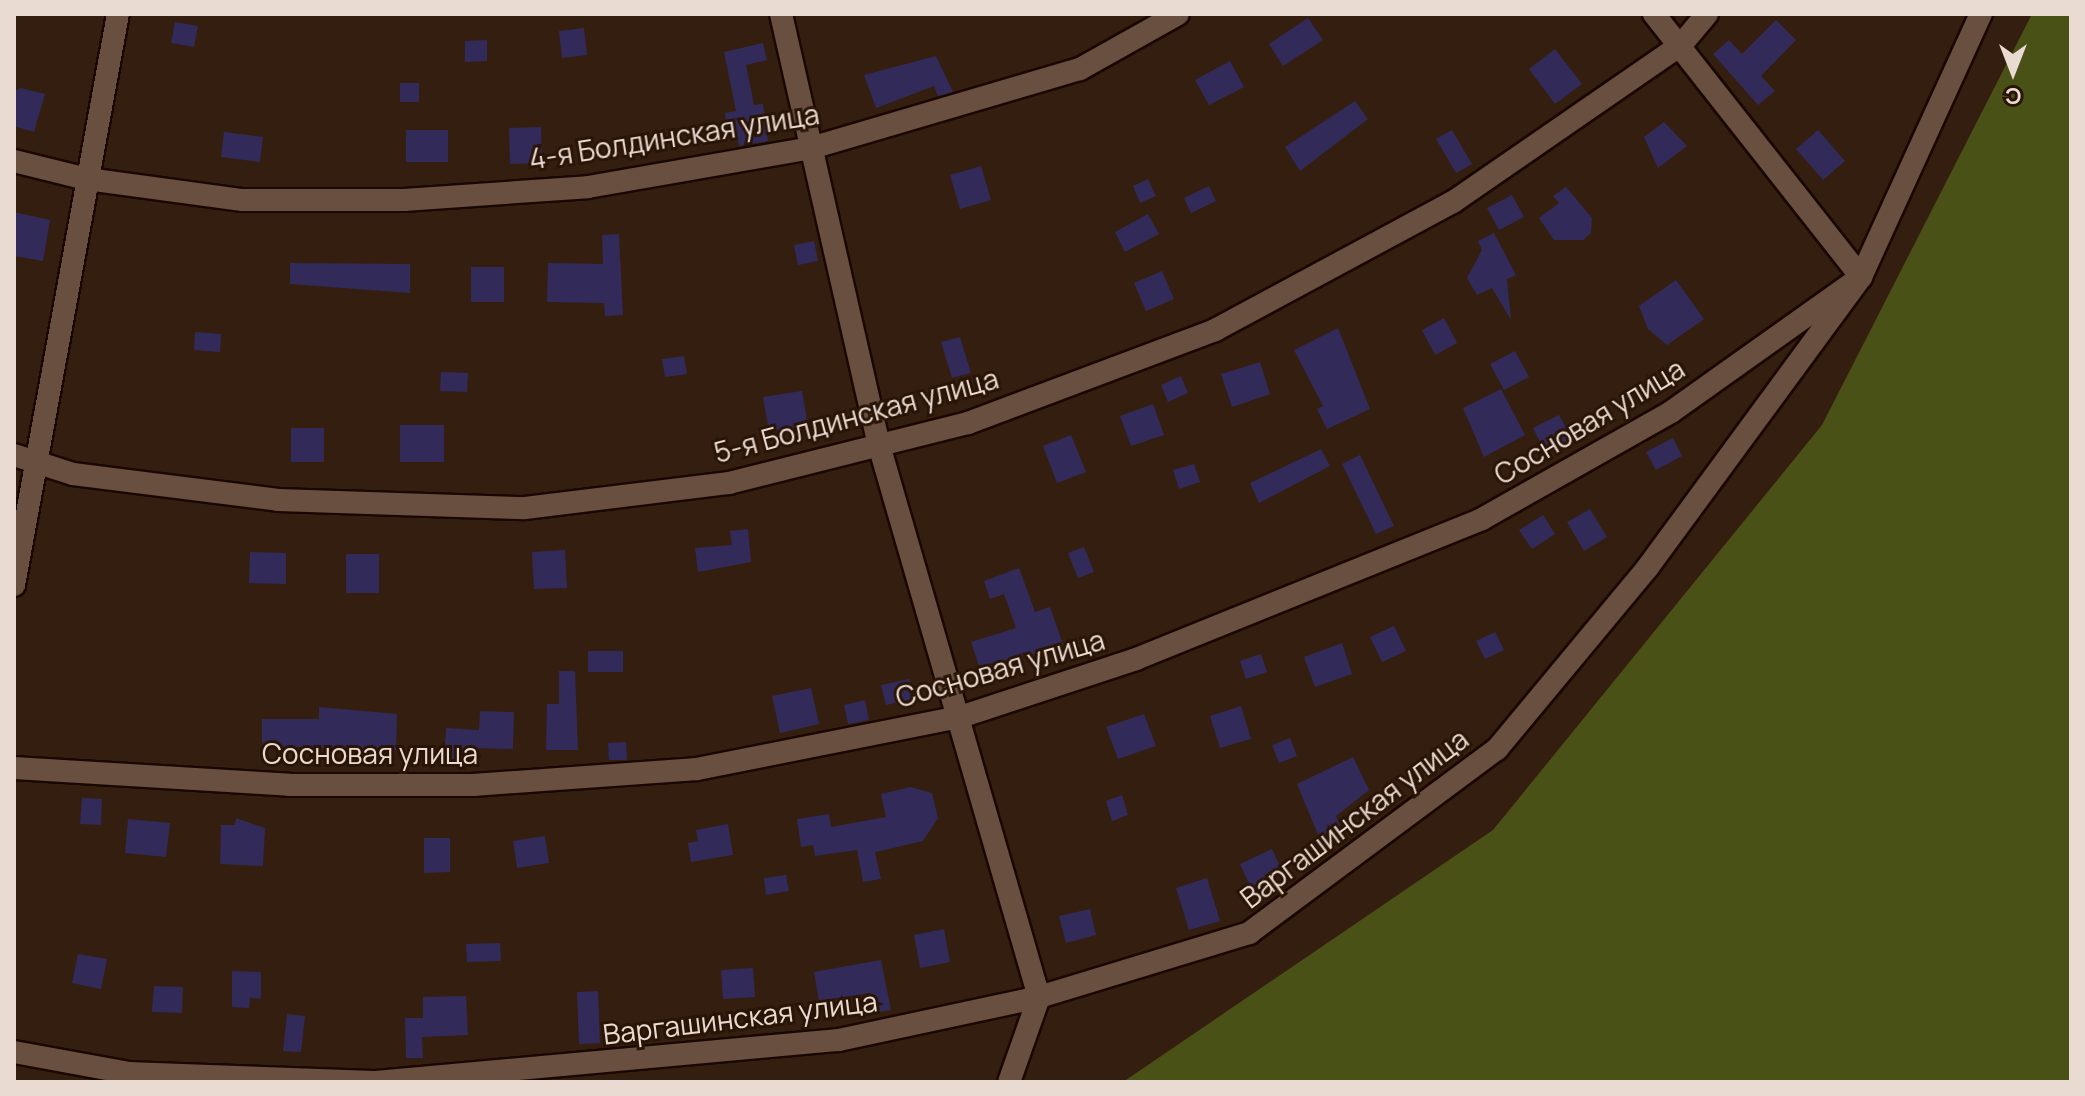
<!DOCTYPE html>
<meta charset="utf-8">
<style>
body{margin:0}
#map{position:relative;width:2085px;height:1096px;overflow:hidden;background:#341e0f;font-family:Manrope,sans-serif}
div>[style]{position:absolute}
.forest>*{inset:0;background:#4a5116}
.building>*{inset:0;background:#322b5a}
.roads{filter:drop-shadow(2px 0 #1a0700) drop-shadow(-2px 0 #1a0700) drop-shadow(0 2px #1a0700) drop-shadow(0 -2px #1a0700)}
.minor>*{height:22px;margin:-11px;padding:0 11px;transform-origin:11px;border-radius:11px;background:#684f3f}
span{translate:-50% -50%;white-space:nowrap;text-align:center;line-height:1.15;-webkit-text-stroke:6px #291406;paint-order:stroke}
.street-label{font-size:28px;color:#eadbd2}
.frame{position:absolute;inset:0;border:16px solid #eadbd2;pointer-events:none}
.north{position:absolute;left:1973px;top:32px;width:80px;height:80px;-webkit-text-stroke:6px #291406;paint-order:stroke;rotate:180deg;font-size:22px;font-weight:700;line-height:32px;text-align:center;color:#eadbd2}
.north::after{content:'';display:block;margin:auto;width:28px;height:36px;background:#eadbd2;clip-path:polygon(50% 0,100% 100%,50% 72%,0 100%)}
</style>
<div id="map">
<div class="forest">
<i style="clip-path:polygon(2032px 14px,2071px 14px,2071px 1082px,1123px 1082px,1493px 830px,1822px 425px)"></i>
</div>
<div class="building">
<i style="clip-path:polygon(1308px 18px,1323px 40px,1283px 66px,1269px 44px)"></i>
<i style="clip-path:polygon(1776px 20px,1796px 40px,1761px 76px,1775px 91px,1758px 105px,1713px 54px,1729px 40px,1742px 54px)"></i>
<i style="clip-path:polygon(175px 22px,198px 26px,194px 47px,171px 43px)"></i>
<i style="clip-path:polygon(584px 28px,587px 55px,562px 58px,559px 31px)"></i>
<i style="clip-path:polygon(487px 40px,487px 61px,465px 62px,465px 41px)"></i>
<i style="clip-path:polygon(763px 43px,767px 60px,746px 65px,754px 105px,763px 104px,768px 141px,739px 146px,737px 135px,728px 136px,725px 113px,736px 111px,724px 52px)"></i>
<i style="clip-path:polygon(1555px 49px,1582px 84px,1555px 104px,1529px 69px)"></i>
<i style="clip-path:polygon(936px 56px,953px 92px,938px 96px,934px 86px,876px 108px,864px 75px)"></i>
<i style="clip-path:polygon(1230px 61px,1244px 87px,1209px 105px,1195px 80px)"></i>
<i style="clip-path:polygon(400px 83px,419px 83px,419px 102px,400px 102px)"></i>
<i style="clip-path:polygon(21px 88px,45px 94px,34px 132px,14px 126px,14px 91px)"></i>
<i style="clip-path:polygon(1355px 101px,1368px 119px,1300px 171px,1285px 147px)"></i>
<i style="clip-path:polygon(1664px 122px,1687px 146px,1658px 168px,1644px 137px)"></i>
<i style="clip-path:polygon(541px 127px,542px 163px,510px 164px,509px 128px)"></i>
<i style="clip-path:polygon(406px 130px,448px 130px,448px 162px,406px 162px)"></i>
<i style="clip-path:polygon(1452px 130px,1472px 164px,1456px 173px,1436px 139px)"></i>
<i style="clip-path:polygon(1818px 130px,1845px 161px,1823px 180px,1796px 149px)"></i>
<i style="clip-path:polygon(224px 132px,263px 137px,260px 162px,221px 157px)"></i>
<i style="clip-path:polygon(981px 166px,991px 200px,960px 209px,950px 175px)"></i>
<i style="clip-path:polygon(1148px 179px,1156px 196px,1140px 203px,1133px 186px)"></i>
<i style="clip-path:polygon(1209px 186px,1216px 201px,1191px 213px,1184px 198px)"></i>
<i style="clip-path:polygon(1566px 187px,1592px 218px,1591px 233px,1583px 240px,1554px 240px,1539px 218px,1559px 203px,1553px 196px)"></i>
<i style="clip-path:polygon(1512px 195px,1524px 217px,1499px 230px,1487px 208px)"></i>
<i style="clip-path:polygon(14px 212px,50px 220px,43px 261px,14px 256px)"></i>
<i style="clip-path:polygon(1148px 214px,1159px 234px,1125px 252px,1115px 232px)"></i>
<i style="clip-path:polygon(1494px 233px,1516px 275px,1507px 279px,1511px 320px,1492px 288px,1477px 295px,1467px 278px,1482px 250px,1478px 241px)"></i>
<i style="clip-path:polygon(619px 234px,623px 315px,605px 316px,604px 303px,547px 302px,548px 263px,603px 264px,602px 235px)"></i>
<i style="clip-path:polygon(814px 241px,818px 261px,798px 265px,794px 245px)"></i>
<i style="clip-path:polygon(290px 263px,410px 264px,410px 293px,290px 284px)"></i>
<i style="clip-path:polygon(471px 267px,504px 267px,504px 302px,471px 302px)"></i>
<i style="clip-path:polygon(1162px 271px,1174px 299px,1146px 311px,1134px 283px)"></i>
<i style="clip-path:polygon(1676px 280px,1704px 319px,1667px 345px,1648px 329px,1639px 306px)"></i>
<i style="clip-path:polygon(1444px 318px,1457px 343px,1435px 355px,1422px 330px)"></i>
<i style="clip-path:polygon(1338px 328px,1370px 409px,1327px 429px,1317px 409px,1323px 406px,1294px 350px)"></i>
<i style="clip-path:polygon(195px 332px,221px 334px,220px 352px,194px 350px)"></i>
<i style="clip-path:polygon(960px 337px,971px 373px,952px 378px,941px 342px)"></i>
<i style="clip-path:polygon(1515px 351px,1529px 377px,1504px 390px,1490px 364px)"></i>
<i style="clip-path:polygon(684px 356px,687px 374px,665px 377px,662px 359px)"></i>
<i style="clip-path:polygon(1260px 362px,1270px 394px,1232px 407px,1221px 374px)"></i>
<i style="clip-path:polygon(441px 372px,468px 373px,467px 392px,440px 391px)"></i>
<i style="clip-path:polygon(1181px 376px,1188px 393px,1168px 402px,1161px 385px)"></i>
<i style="clip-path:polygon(1501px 389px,1525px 435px,1484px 457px,1463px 408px)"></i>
<i style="clip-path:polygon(802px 391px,808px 426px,769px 432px,763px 397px)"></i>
<i style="clip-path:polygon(1153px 404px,1164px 435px,1131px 446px,1120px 416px)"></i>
<i style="clip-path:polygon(1559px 415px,1572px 438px,1545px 452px,1533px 428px)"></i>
<i style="clip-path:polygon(400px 425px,444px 425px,444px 462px,400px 462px)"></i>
<i style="clip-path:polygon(291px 428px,324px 428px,324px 462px,291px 462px)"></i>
<i style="clip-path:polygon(1071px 435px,1086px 472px,1057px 483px,1043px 446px)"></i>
<i style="clip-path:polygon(1673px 438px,1682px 456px,1656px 470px,1646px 452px)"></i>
<i style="clip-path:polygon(1321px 449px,1330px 466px,1259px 503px,1250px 483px)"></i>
<i style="clip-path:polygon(1360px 455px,1394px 526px,1376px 534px,1342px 464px)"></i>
<i style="clip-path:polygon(1194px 464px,1200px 482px,1179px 489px,1173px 470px)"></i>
<i style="clip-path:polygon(1590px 509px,1607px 537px,1584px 551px,1567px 522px)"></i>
<i style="clip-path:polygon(1543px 515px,1555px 534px,1532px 549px,1519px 530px)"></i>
<i style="clip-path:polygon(748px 529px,751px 562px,698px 572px,695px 548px,732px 545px,730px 531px)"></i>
<i style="clip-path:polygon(1084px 547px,1094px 572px,1078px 578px,1068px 553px)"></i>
<i style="clip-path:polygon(565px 550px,567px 588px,534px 589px,532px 552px)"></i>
<i style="clip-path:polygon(250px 552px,286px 553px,286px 584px,249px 583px)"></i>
<i style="clip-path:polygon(346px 554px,379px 554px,379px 593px,346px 593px)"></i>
<i style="clip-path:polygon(1019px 568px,1035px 612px,1050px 607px,1064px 647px,979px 666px,971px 642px,1016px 628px,1004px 594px,990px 599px,984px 581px)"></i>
<i style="clip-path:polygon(1394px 626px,1406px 651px,1382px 662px,1370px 637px)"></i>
<i style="clip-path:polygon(1495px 632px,1504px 650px,1485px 659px,1476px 641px)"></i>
<i style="clip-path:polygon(1342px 643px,1352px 674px,1315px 687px,1304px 657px)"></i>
<i style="clip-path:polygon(588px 651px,623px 651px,623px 672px,588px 672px)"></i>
<i style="clip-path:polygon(1261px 654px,1267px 672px,1246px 679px,1240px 661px)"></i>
<i style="clip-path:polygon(559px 671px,575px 671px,578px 750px,546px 750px,547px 704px,559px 704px)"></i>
<i style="clip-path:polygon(909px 679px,913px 699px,886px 705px,881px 685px)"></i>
<i style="clip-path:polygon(811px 688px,819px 724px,780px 733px,772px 696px)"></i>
<i style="clip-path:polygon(865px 700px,869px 720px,848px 724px,844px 705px)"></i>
<i style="clip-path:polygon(1241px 706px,1251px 739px,1220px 748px,1210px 716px)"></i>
<i style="clip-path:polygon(319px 707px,397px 714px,396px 750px,262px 746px,262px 719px,319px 719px)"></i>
<i style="clip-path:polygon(480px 711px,514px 712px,513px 749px,467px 748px,466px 765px,444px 764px,446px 728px,479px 730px)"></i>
<i style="clip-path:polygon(1144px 714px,1156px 746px,1118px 759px,1106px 727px)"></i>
<i style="clip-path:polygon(1290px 738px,1297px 756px,1279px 763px,1272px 745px)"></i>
<i style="clip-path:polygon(626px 742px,627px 760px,609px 760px,608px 743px)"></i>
<i style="clip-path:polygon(1353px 757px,1369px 790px,1336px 816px,1341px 828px,1319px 837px,1297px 784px)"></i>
<i style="clip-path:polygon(910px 787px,932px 793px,938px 818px,923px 841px,875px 852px,881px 879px,863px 882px,857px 850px,815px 856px,813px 845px,801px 847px,797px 819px,829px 814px,831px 827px,886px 817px,881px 794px)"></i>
<i style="clip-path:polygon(1122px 795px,1128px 815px,1112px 821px,1106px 801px)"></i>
<i style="clip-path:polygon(82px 798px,102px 799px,101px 825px,80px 824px)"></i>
<i style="clip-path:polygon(236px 818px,265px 828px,263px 866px,220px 864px,221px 825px,235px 825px)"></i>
<i style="clip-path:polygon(128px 819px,170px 823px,166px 857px,125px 853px)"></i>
<i style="clip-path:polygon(728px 824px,733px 855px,691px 862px,688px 843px,698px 841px,696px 830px)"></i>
<i style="clip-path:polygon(545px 836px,549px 863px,517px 868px,513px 841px)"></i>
<i style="clip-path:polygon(424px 838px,450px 838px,450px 872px,424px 873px)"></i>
<i style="clip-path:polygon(1272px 849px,1283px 873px,1251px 888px,1240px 864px)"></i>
<i style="clip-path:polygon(786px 875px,789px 891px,766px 895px,764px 878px)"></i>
<i style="clip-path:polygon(1207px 878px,1220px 921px,1189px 930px,1176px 888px)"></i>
<i style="clip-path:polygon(1090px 909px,1096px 935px,1066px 943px,1059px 916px)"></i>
<i style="clip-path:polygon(944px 929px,950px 962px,920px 968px,914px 935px)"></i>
<i style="clip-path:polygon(500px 943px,501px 961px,467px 962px,466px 944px)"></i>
<i style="clip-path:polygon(78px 954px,107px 959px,101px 989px,72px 983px)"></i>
<i style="clip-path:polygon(881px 960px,891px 1010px,873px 1013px,870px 993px,819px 1001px,814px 972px)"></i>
<i style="clip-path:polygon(753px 968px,755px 997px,723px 999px,721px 970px)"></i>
<i style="clip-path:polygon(232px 971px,261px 972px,261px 999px,250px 998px,249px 1008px,232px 1007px)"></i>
<i style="clip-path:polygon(154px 986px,183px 987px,182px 1013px,152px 1012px)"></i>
<i style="clip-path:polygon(598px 991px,600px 1043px,579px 1044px,577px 992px)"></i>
<i style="clip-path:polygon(466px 996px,468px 1035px,422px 1037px,423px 1058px,406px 1058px,405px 1018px,423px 1018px,423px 997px)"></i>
<i style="clip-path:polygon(287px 1014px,305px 1016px,301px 1052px,283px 1051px)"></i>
</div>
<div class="roads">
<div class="minor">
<i style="left:781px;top:14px;width:442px;rotate:77.2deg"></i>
<i style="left:879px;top:445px;width:575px;rotate:73.84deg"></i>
<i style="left:1039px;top:997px;width:90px;rotate:109.4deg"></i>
<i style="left:14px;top:161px;width:75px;rotate:13.9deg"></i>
<i style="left:87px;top:179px;width:157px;rotate:7.7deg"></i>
<i style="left:243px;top:200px;width:161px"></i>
<i style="left:404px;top:200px;width:184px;rotate:-4deg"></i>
<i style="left:588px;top:187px;width:226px;rotate:-9.9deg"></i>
<i style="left:811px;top:148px;width:280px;rotate:-16.4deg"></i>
<i style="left:1080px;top:69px;width:112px;rotate:-29.3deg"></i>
<i style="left:14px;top:455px;width:62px;rotate:17.9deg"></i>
<i style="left:73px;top:474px;width:207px;rotate:7.2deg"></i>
<i style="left:278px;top:500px;width:247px;rotate:1.9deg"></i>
<i style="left:525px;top:508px;width:206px;rotate:-7deg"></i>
<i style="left:729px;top:483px;width:246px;rotate:-14.1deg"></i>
<i style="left:968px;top:423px;width:264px;rotate:-20.6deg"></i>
<i style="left:1215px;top:330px;width:270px;rotate:-28.3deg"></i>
<i style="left:1453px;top:202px;width:277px;rotate:-34.6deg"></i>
<i style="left:1681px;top:45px;width:40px;rotate:-50deg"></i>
<i style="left:14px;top:585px;width:580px;rotate:-79.68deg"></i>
<i style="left:14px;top:768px;width:276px;rotate:3.5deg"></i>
<i style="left:289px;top:785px;width:184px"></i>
<i style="left:473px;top:785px;width:225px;rotate:-4.1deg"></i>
<i style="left:697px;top:769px;width:268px;rotate:-11.2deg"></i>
<i style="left:960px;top:717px;width:185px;rotate:-18.2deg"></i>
<i style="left:1136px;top:659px;width:373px;rotate:-22deg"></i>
<i style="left:1482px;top:519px;width:217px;rotate:-29.5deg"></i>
<i style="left:1671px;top:412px;width:233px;rotate:-35.4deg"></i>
<i style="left:1861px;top:277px;width:335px;rotate:-128.2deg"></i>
<i style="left:14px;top:1052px;width:116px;rotate:10.4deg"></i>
<i style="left:128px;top:1073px;width:245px;rotate:2.1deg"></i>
<i style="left:376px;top:1082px;width:465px;rotate:-5.2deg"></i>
<i style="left:839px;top:1040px;width:205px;rotate:-12.1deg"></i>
<i style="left:1039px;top:997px;width:220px;rotate:-16.9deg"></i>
<i style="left:1249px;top:933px;width:309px;rotate:-36.6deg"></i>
<i style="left:1497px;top:749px;width:236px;rotate:-50.3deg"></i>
<i style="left:1648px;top:567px;width:360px;rotate:-53.7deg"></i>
<i style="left:1861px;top:277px;width:289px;rotate:-65.5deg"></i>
</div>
</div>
<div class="street-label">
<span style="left:674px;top:136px;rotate:-9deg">4-я Болдинская улица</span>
<span style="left:856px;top:415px;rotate:-15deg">5-я Болдинская улица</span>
<span style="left:1589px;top:421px;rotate:-31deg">Сосновая улица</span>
<span style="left:1000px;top:668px;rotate:-16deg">Сосновая улица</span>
<span style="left:370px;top:753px">Сосновая улица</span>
<span style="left:1354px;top:818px;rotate:-37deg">Варгашинская улица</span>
<span style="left:740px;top:1017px;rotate:-7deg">Варгашинская улица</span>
</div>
<div class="frame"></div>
<div class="north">С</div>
</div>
